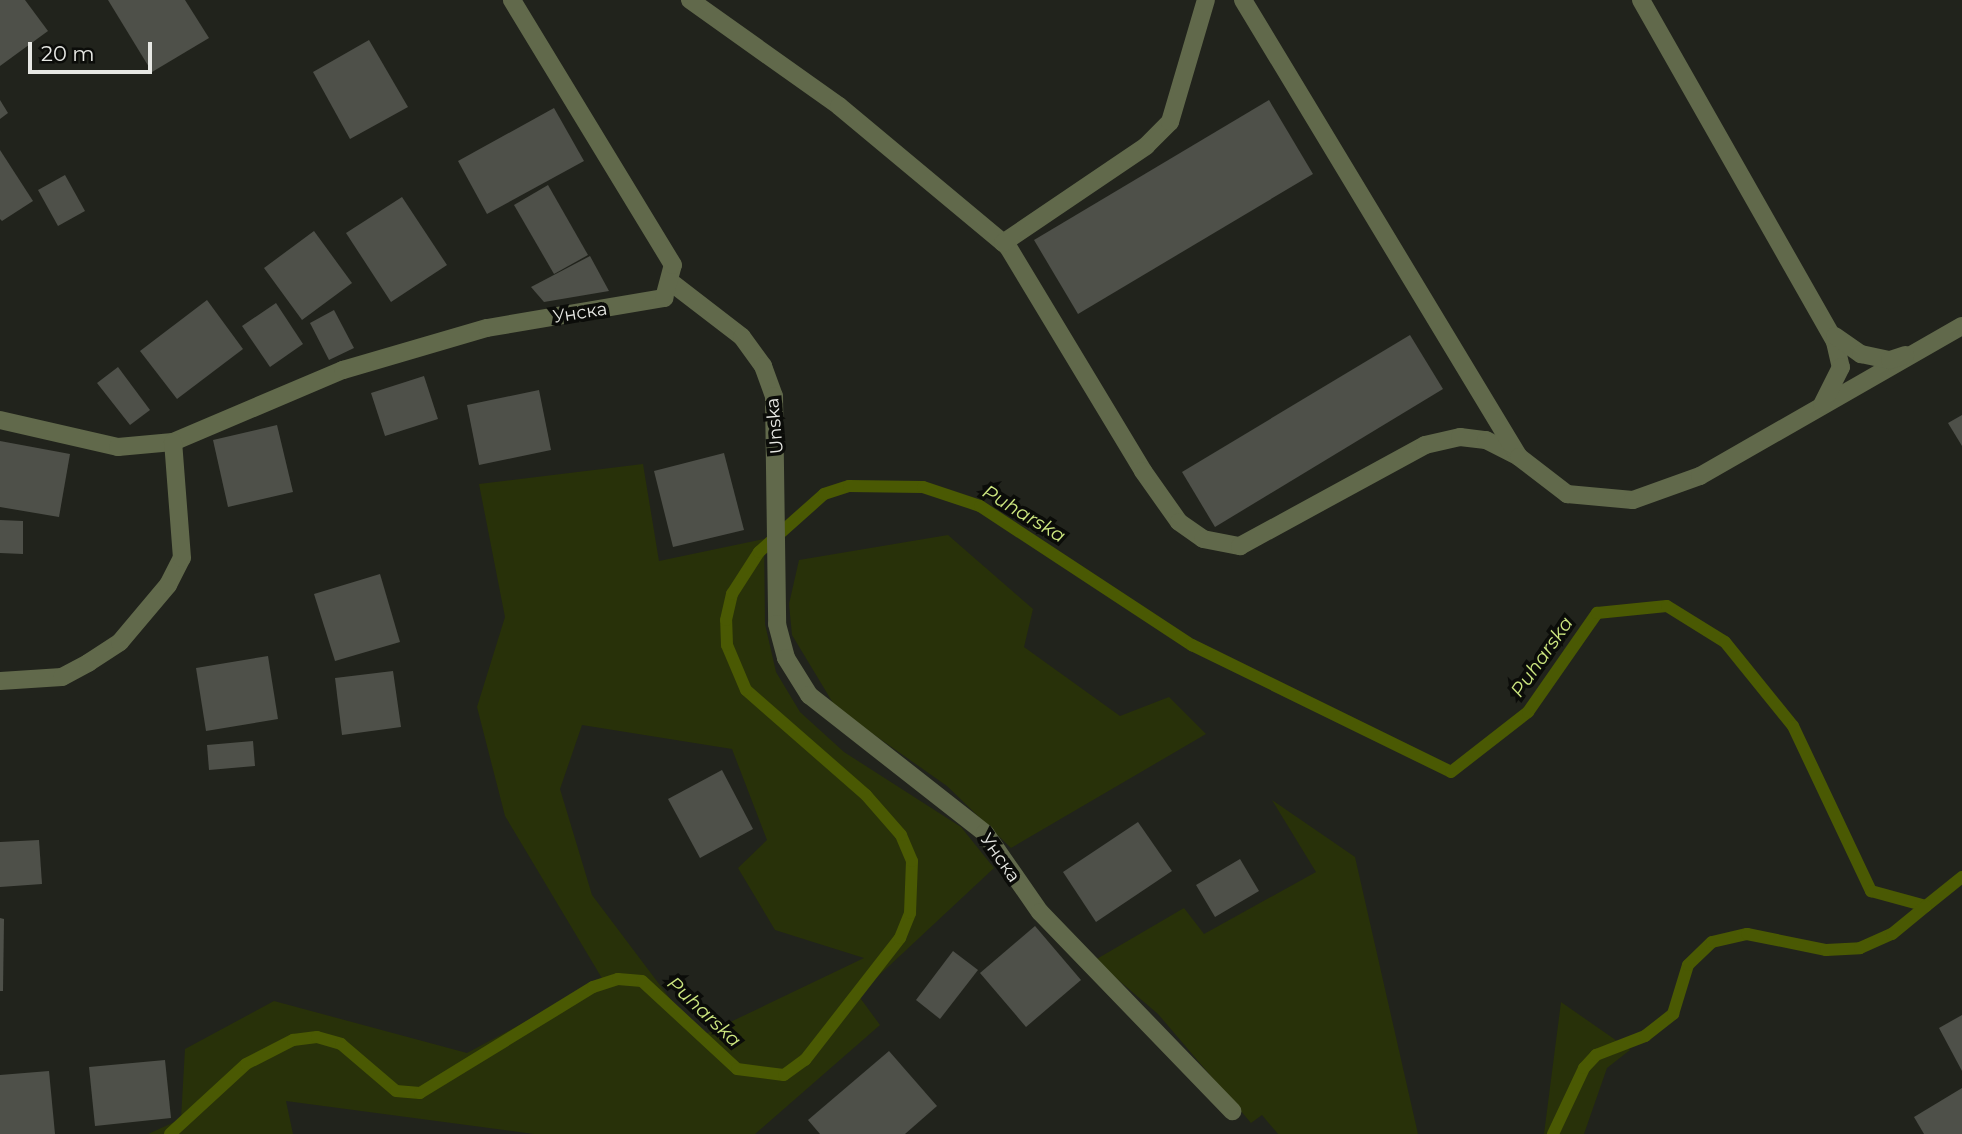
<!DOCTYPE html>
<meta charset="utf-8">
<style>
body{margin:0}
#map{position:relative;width:1962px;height:1134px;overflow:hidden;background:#21231c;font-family:Montserrat,sans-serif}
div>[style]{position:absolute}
.green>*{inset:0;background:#283109}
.stream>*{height:12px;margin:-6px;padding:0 6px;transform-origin:6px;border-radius:6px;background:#4a5903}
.building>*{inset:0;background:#4e5049}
.lane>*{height:18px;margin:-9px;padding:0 9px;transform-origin:9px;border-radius:9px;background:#61694b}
.street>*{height:18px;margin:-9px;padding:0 9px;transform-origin:9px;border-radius:9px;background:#61694b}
span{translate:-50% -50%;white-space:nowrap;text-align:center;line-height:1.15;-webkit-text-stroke:7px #0b0c09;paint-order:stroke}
.street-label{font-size:18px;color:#e7e8e4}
.water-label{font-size:19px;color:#cee880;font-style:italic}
.scale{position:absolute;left:28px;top:42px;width:124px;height:32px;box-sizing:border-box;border:4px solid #e7e8e4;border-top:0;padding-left:9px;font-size:21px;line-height:24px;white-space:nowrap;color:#e7e8e4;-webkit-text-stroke:5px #0b0c09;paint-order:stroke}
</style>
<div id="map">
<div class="green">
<i style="clip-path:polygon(evenodd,643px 464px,659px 561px,764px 539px,765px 624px,776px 672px,800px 712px,844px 752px,961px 827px,994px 868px,858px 995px,880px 1025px,755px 1134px,534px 1134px,286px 1101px,293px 1134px,148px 1134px,181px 1119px,185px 1049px,274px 1001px,467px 1053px,603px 980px,505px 816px,477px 707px,505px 617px,479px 484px,643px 464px,582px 725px,732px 749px,767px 840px,738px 868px,775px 930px,864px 958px,699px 1037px,592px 895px,560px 789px,582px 725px)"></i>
<i style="clip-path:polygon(948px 535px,1033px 609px,1024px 647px,1120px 716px,1169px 697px,1206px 734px,1011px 848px,947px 786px,836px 708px,792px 635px,789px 604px,799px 560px)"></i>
<i style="clip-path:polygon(1272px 800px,1355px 857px,1418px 1134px,1278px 1134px,1262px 1115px,1251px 1123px,1158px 1014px,1095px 960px,1184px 908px,1204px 934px,1316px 872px)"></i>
<i style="clip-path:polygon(1561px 1002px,1630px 1050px,1607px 1068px,1584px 1134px,1544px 1134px)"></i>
</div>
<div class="stream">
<i style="left:170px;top:1134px;width:103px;rotate:-42.6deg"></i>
<i style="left:246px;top:1064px;width:53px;rotate:-27.1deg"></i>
<i style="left:293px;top:1040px;width:24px;rotate:-7deg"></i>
<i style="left:317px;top:1037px;width:25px;rotate:16deg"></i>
<i style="left:341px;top:1044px;width:72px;rotate:40.5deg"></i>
<i style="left:396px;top:1091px;width:24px;rotate:5deg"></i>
<i style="left:420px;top:1093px;width:203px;rotate:-31.5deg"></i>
<i style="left:593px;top:987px;width:26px;rotate:-18deg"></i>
<i style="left:618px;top:979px;width:24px;rotate:5deg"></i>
<i style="left:642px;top:981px;width:129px;rotate:42.8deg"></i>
<i style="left:737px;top:1069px;width:47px;rotate:7.3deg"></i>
<i style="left:784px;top:1075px;width:26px;rotate:-36deg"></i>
<i style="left:805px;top:1060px;width:155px;rotate:-52.1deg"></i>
<i style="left:900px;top:938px;width:27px;rotate:-68deg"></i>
<i style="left:910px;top:913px;width:52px;rotate:-87.8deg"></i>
<i style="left:912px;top:861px;width:28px;rotate:-113deg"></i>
<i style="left:901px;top:835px;width:53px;rotate:-131.2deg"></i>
<i style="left:866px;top:795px;width:159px;rotate:-138.8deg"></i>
<i style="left:746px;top:690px;width:49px;rotate:-112.9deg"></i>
<i style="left:727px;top:645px;width:25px;rotate:-92deg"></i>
<i style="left:726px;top:620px;width:27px;rotate:-77deg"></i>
<i style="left:732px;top:594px;width:50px;rotate:-57.3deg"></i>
<i style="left:759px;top:552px;width:87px;rotate:-41.7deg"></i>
<i style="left:824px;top:494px;width:26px;rotate:-18deg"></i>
<i style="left:849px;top:486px;width:74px;rotate:0.8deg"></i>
<i style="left:923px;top:487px;width:60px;rotate:18.4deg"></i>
<i style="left:980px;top:506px;width:254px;rotate:33.3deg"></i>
<i style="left:1192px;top:645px;width:288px;rotate:26.1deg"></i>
<i style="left:1451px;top:772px;width:98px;rotate:-37.9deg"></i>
<i style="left:1528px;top:712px;width:121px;rotate:-55.1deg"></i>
<i style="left:1597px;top:613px;width:70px;rotate:-5.7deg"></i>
<i style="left:1667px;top:606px;width:68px;rotate:31.8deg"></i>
<i style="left:1725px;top:642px;width:108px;rotate:51deg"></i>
<i style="left:1793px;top:726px;width:183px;rotate:64.7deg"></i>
<i style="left:1871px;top:891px;width:57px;rotate:15.3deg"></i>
<i style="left:1926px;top:906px;width:46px;rotate:-38.9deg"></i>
<i style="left:1553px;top:1134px;width:73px;rotate:-64.8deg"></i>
<i style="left:1584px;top:1068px;width:18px;rotate:-47deg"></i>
<i style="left:1596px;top:1055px;width:53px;rotate:-21.2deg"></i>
<i style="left:1645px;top:1036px;width:36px;rotate:-38deg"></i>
<i style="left:1673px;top:1014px;width:51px;rotate:-73deg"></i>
<i style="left:1688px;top:965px;width:33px;rotate:-44deg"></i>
<i style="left:1712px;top:942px;width:36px;rotate:-13deg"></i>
<i style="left:1747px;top:934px;width:81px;rotate:11.4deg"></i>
<i style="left:1826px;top:950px;width:34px;rotate:-3deg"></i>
<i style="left:1860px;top:948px;width:35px;rotate:-24deg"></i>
<i style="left:1892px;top:934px;width:44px;rotate:-39.5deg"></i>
</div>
<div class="building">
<i style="clip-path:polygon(0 0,25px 0,48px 31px,0 66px)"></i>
<i style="clip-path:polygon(108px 0,185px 0,209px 38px,152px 72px)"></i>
<i style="clip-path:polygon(369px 40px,408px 107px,350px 139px,313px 72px)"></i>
<i style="clip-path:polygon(0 100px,8px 113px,0 119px)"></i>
<i style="clip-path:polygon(1269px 100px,1313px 174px,1078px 314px,1034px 240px)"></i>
<i style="clip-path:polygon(554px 108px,584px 161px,487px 214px,458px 161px)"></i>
<i style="clip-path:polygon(0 150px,33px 201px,2px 221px,0 219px)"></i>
<i style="clip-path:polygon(65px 175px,85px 211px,58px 226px,38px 190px)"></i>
<i style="clip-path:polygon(548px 185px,588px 255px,554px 274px,514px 205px)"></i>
<i style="clip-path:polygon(402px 197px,447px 265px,391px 302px,346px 233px)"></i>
<i style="clip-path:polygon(314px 231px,352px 283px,302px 320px,264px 268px)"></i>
<i style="clip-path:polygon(590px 256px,609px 291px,544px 302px,531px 287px)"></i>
<i style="clip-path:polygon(207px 300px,243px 349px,177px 399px,140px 351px)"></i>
<i style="clip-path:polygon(276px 303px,303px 344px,270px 367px,242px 326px)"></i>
<i style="clip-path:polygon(334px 310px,354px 348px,329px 360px,310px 323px)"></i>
<i style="clip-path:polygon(1410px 335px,1443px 389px,1215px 527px,1182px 472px)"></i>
<i style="clip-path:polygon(118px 367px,150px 410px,130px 425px,97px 383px)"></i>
<i style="clip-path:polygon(424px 376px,438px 419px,385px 436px,371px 393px)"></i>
<i style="clip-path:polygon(539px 390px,551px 450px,479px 465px,467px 405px)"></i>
<i style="clip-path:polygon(1962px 415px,1962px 446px,1948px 423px)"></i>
<i style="clip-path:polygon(277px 425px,293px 492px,228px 507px,213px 440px)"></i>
<i style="clip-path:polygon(0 441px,70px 454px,59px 517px,0 507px)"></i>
<i style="clip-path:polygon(724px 453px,744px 530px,673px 547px,654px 471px)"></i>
<i style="clip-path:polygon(0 520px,23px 521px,23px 554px,0 553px)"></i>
<i style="clip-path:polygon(380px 574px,400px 642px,335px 661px,314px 594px)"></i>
<i style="clip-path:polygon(268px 656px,278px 719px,206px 731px,196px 668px)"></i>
<i style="clip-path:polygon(393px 671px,401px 727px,342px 735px,335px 678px)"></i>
<i style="clip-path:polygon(253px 741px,255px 766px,209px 770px,207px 745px)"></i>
<i style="clip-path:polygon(722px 770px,753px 829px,700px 858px,668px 799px)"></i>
<i style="clip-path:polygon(1138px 822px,1172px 871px,1096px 922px,1063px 872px)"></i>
<i style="clip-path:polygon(39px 840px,42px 884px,0 887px,0 842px)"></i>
<i style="clip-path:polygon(1240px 859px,1259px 891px,1215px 917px,1196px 885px)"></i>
<i style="clip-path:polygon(0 918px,4px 919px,3px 991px,0 991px)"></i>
<i style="clip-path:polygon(1035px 926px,1081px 980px,1026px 1027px,980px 973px)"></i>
<i style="clip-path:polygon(953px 951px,978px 970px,940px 1019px,916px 1000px)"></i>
<i style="clip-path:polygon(1962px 1015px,1962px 1071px,1939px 1028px)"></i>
<i style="clip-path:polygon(889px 1051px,937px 1106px,905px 1134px,820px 1134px,808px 1120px)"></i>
<i style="clip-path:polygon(165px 1060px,171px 1118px,95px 1126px,89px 1067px)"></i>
<i style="clip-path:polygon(49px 1071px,55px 1134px,0 1134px,0 1075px)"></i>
<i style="clip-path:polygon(1962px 1088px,1962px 1134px,1924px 1134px,1914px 1117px)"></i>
</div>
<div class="lane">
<i style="left:690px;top:0;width:183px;rotate:35.4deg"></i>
<i style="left:839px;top:106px;width:220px;rotate:39.8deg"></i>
<i style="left:1008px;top:247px;width:262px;rotate:58.9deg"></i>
<i style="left:1143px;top:471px;width:62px;rotate:54.8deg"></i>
<i style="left:1179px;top:522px;width:29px;rotate:35deg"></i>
<i style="left:1203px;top:539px;width:38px;rotate:11deg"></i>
<i style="left:1240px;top:546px;width:211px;rotate:-28.6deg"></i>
<i style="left:1425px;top:445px;width:36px;rotate:-13deg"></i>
<i style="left:1460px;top:437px;width:26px;rotate:7deg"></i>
<i style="left:1486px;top:440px;width:37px;rotate:27deg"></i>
<i style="left:1243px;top:0;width:534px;rotate:58.87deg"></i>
<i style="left:1519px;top:457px;width:61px;rotate:37.6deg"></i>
<i style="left:1567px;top:494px;width:66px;rotate:5.2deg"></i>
<i style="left:1633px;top:500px;width:71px;rotate:-19.7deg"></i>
<i style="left:1700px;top:476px;width:302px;rotate:-29.8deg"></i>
<i style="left:1641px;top:0;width:393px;rotate:60.4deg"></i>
<i style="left:1835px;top:342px;width:26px;rotate:77deg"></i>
<i style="left:1841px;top:367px;width:42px;rotate:116.6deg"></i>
<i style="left:1003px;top:243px;width:173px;rotate:-34.1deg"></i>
<i style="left:1146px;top:146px;width:34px;rotate:-45deg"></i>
<i style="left:1170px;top:122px;width:127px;rotate:-73.6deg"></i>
<i style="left:1835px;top:336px;width:32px;rotate:35deg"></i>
<i style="left:1861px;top:354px;width:30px;rotate:12deg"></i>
<i style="left:1890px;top:360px;width:16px;rotate:-18deg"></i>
</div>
<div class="street">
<i style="left:672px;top:283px;width:88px;rotate:37.6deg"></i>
<i style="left:742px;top:337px;width:36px;rotate:54deg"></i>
<i style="left:763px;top:366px;width:32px;rotate:70deg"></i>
<i style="left:774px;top:396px;width:228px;rotate:89.2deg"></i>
<i style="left:777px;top:624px;width:35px;rotate:75deg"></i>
<i style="left:786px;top:658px;width:44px;rotate:58.1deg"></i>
<i style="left:809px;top:695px;width:224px;rotate:38.1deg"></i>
<i style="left:985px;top:833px;width:96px;rotate:55.2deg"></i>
<i style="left:1040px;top:912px;width:277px;rotate:46deg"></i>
<i style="left:0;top:420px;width:121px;rotate:12.9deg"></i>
<i style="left:118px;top:447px;width:55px;rotate:-5.2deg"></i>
<i style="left:173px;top:442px;width:185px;rotate:-23deg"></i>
<i style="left:343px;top:370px;width:150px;rotate:-16.3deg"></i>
<i style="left:487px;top:328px;width:180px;rotate:-9.6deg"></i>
<i style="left:664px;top:298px;width:34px;rotate:-75deg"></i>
<i style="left:673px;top:265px;width:310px;rotate:-121.3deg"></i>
<i style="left:0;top:681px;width:62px;rotate:-3.7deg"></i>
<i style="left:62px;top:677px;width:30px;rotate:-28deg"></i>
<i style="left:88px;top:663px;width:38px;rotate:-33deg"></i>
<i style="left:120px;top:642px;width:75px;rotate:-49.9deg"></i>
<i style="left:168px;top:585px;width:30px;rotate:-63deg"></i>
<i style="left:182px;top:558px;width:116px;rotate:-94.4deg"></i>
</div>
<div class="street-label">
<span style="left:580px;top:313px;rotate:-9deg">Унска</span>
<span style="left:775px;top:426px;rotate:-95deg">Unska</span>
<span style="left:1000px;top:858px;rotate:55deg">Унска</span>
</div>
<div class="water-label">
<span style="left:1024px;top:514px;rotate:31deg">Puharska</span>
<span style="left:1542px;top:657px;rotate:-55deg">Puharska</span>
<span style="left:704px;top:1012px;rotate:43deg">Puharska</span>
</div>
<div class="scale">20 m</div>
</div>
